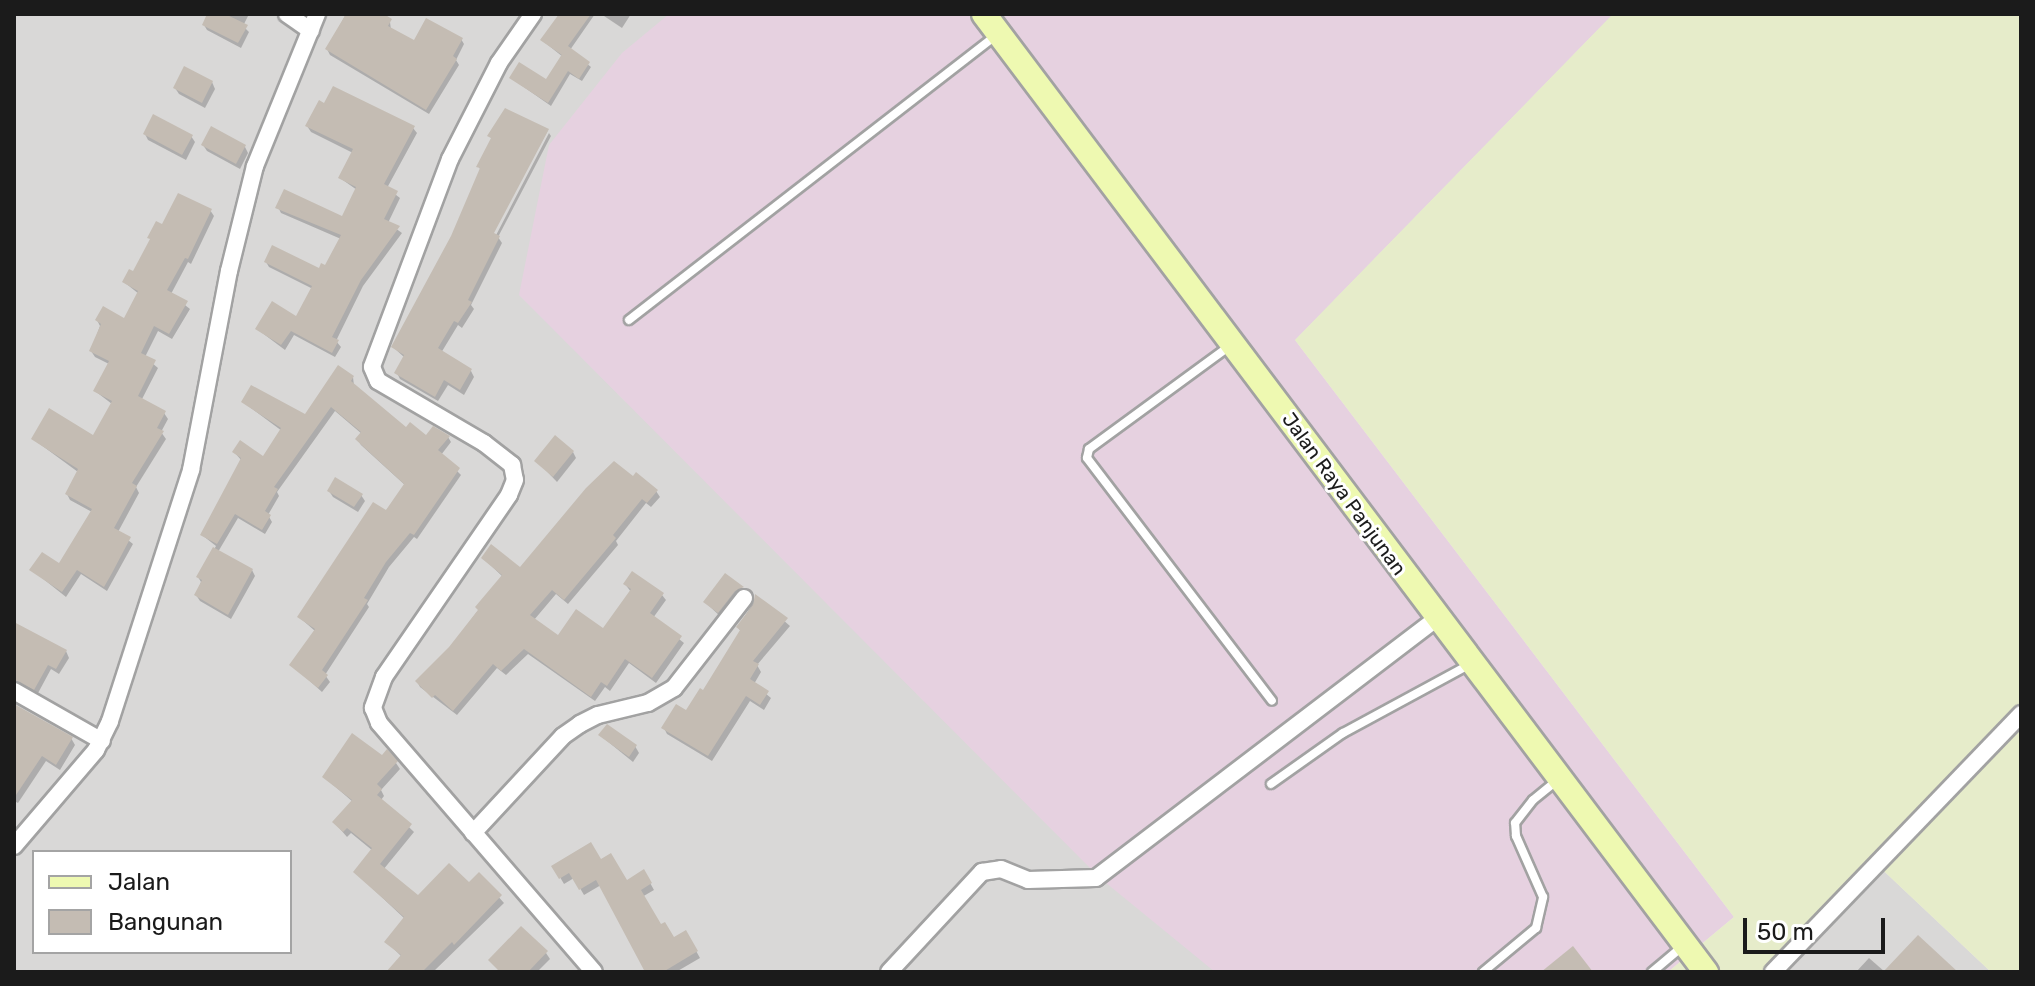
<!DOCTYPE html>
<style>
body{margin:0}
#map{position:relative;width:2035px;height:986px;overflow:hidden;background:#edeae0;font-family:Rubik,sans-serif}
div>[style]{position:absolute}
.residential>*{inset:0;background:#d9d8d7}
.industrial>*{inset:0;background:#e6d1e0}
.farmland>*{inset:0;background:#e6ecca}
.shadow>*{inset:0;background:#0003}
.building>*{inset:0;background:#c4bcb3}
.roads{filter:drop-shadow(2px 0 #a2a2a2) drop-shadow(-2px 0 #a2a2a2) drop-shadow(0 2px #a2a2a2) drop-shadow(0 -2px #a2a2a2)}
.lane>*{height:8px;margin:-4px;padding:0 4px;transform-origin:4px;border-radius:4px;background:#fff}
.street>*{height:16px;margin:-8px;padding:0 8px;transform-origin:8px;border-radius:8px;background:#fff}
.secondary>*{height:24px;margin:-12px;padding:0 12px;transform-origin:12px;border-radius:12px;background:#eef9b1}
span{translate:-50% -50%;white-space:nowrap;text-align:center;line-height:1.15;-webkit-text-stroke:6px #fff;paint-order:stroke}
.street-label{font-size:20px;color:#1b1b1b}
.frame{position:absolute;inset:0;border:16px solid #1b1b1b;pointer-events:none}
.legend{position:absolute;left:32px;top:850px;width:260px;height:104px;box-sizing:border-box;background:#fff;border:2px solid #a4a4a4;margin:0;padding:10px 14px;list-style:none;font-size:24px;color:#1b1b1b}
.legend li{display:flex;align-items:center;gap:16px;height:40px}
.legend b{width:40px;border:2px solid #a4a4a4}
.scale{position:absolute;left:1743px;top:918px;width:142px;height:36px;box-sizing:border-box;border:4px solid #1b1b1b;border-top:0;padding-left:10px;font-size:24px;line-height:28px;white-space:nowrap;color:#1b1b1b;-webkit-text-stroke:6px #fff;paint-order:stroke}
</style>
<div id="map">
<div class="residential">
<i style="clip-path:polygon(evenodd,14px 14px,1613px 14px,1295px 340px,1668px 972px,14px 972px,14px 14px,34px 852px,290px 852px,290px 952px,34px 952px,34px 852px)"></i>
<i style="clip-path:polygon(1870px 858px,1991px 972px,1771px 972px)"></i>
</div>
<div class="industrial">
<i style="clip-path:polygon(669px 14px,1613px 14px,1295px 340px,1734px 917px,1668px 972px,1215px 972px,1100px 878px,519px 295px,549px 145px,622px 53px)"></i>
</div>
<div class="farmland">
<i style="clip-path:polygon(1613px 14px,2021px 14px,2021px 972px,1991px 972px,1870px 858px,1771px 972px,1668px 972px,1734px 917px,1295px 340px)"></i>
</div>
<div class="shadow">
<i style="clip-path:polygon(209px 14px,249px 14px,243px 26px,249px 32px,241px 48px,207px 30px,204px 25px)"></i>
<i style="clip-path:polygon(346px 14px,375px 14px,390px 22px,391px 30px,415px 43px,461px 39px,464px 44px,456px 60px,459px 65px,429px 114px,330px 55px,327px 49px)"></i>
<i style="clip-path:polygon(562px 14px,595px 14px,570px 50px,591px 67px,582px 81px,570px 74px,551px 106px,511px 78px,546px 82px,563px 57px,543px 41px)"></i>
<i style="clip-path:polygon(601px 14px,631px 14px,622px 28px)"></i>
<i style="clip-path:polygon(212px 82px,215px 89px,205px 108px,179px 94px,175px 88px)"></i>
<i style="clip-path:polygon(307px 126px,413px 128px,417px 133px,387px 188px,400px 198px,388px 223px,402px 233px,363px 286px,336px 341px,341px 347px,335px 357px,294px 335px,285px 350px,257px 329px,297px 319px,313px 289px,269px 267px,266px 262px,320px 271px,326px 268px,341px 239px,281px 213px,278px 207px,343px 219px,357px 190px,340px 178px,353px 153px,311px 132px)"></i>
<i style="clip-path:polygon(548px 130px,488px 241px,492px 243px,549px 133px,551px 136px,498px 237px,502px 243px,471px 305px,474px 309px,462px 328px,458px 325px,441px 353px,471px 371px,474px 377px,464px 395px,448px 385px,438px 401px,400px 379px,397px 373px,405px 358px,393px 347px,453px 237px,481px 171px,479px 167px,492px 140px,490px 136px)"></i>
<i style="clip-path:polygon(145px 134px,191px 136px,195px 142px,186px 160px,148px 140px)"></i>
<i style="clip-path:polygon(203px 145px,245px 147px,248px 153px,240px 169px,207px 151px)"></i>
<i style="clip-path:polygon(210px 210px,214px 216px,191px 264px,188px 262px,171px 294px,190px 309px,172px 339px,158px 331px,145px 357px,158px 368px,141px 401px,164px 413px,168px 419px,161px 432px,166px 439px,136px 487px,139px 493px,118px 532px,133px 544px,107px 591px,81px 574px,66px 597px,32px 570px,59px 566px,92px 512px,70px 500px,67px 494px,78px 472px,33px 439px,94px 438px,112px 404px,95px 391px,109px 364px,95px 357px,91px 351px,100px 326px,97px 320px,124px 321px,139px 294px,124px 282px,134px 274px,163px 227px)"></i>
<i style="clip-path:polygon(353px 377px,354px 386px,407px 430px,426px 438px,448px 437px,451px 442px,441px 455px,461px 475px,417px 539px,414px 537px,389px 567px,367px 604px,369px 607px,325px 675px,330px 682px,322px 692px,292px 665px,315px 631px,299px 617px,406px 486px,361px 445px,357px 439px,362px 434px,335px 411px,277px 492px,279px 496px,268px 515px,272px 522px,265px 534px,238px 518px,218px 552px,252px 570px,255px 576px,231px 619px,200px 601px,196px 595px,201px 582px,198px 577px,216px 546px,202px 535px,242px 461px,235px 453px,264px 458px,282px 431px,243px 402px,305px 417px)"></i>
<i style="clip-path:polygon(573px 452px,576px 458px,557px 482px,537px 461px)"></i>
<i style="clip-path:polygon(633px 479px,656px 491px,660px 497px,651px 507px,646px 503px,616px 541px,618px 545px,568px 604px,556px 594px,534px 620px,558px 638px,604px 631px,631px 592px,625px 584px,662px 595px,666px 600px,653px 618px,684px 643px,656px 683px,629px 663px,610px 691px,605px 687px,595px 701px,528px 654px,506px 675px,497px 668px,457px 715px,420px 687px,417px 681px,441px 660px,503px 577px,483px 558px,520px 569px)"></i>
<i style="clip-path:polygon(329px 491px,361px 495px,365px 501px,358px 512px,333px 497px)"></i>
<i style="clip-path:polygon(725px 576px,746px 594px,722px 618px,705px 602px)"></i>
<i style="clip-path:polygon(757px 597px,790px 626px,757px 665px,761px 672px,754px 684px,771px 698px,764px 710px,750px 701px,712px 761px,667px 734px,664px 728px,687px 713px,704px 693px,741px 632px,738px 627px)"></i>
<i style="clip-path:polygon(14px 623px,66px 651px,69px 658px,59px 674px,51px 669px,37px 695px,17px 685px,14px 687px)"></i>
<i style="clip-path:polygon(14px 706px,71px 738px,75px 745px,60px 770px,46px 761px,18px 803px,14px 801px)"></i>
<i style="clip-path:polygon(601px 736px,635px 746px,639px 753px,633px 762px)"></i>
<i style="clip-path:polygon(382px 758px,396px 763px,400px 769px,381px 790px,384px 796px,381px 800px,414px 832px,383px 870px,419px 898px,469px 885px,479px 875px,504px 903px,433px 972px,388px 972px,402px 957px,387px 942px,405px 919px,355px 872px,373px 851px,351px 833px,347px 837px,334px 822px,353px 802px,324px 777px)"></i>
<i style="clip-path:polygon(600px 862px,626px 883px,644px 872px,654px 890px,642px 897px,660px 927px,673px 940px,686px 933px,700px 958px,676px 972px,648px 972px,601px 885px,584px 895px,574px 878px,564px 884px,554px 867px)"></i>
<i style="clip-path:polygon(546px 953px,550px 959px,537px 972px,500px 972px,491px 960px)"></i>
<i style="clip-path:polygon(1869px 958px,1885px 972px,1856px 972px)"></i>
</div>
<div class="building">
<i style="clip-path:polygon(207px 14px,225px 14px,248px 25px,238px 43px,202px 25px)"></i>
<i style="clip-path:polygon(346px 14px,384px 14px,392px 19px,388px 26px,414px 40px,426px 18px,463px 38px,453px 56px,457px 59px,426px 110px,325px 49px)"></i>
<i style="clip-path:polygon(559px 14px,591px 14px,568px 46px,590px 62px,579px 79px,568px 71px,548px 103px,509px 78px,519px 62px,546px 79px,564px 51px,562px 55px,540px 40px)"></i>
<i style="clip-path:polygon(184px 66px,213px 81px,202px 103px,173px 88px)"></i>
<i style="clip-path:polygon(333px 86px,415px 126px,384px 184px,398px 191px,384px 219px,400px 226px,361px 280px,332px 337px,339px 340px,332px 353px,291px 331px,281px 345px,255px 329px,272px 301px,296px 316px,312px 286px,264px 262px,272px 245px,319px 268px,321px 263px,325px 265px,341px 235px,275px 208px,284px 189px,342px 216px,356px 187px,338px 178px,353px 149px,305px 126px,319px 100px,324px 103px)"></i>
<i style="clip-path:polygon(505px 108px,549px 129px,494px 233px,500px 236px,468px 300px,472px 302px,458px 323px,454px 321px,438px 348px,472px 369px,460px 390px,444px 380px,435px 397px,394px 373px,404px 355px,391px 347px,451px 236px,480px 168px,476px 167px,491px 138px,487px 136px)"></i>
<i style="clip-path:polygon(153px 114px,193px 135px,182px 155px,143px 134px)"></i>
<i style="clip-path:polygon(211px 126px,246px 145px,236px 164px,201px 145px)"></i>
<i style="clip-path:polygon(178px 193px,212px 209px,188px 259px,185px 258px,167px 290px,188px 301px,169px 334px,154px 326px,141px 353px,156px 360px,138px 396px,166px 411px,157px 428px,164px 431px,132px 483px,137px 486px,114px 528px,131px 537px,112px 573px,104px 587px,77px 570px,62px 592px,29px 570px,42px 552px,59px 563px,92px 509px,65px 494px,78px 469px,31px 439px,49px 408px,93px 435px,112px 401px,93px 391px,109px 361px,89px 351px,101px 324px,95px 320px,103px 306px,124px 318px,138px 291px,122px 282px,129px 269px,133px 271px,150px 239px,147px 238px,156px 221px,162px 224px)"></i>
<i style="clip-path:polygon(338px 365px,354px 376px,351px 381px,406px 427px,410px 422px,426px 435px,433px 426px,450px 436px,438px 450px,460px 468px,414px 535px,410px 533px,386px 562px,364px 598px,368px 600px,322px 670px,328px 675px,318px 688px,289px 665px,315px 629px,297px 617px,373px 502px,386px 510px,404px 484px,355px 439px,361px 432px,331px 407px,274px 487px,278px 489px,265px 511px,271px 515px,262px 530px,235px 514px,217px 544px,200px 535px,241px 458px,232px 452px,240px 440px,263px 456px,281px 428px,241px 402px,251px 385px,305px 414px)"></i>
<i style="clip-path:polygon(555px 435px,574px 451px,553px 477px,534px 461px)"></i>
<i style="clip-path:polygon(614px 461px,633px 476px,636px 472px,658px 490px,647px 503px,642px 499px,613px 535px,616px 538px,564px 600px,552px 590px,530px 615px,558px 635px,576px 609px,603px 628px,631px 589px,623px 584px,632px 571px,664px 593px,650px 613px,682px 636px,652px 678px,625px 659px,607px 686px,601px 682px,591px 697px,524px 649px,501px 671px,493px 664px,453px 711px,435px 695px,432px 698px,415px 681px,449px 647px,478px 610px,475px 607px,502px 575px,481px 558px,491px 544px,520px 567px,586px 488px)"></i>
<i style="clip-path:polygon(335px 477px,363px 494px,354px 507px,327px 491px)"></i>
<i style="clip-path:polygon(213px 547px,253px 569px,228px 615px,194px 595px,202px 580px,196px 577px)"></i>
<i style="clip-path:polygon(725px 573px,744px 587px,735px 591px,718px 613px,703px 602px)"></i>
<i style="clip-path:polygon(755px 594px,788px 618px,753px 661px,759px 664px,750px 679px,769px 691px,760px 705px,746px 696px,708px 756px,661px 728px,676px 704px,686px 710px,700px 688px,703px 690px,740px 630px,736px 627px,753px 605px)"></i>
<i style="clip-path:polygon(14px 622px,67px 650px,56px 669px,48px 665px,34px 690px,14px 680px)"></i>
<i style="clip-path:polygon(14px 704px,73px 737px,56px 765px,42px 756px,14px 798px)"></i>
<i style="clip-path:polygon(607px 724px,637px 745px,629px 757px,598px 735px)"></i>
<i style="clip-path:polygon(352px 733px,382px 755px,387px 749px,398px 761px,377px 784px,382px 789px,377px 795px,412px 824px,380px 864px,418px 895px,449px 863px,469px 882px,479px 872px,502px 895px,454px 945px,452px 942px,422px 972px,386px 972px,401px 955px,384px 942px,404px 917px,353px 872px,372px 848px,347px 828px,343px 832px,332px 822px,352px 800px,322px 777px)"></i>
<i style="clip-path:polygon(591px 842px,601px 859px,611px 853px,627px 880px,644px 869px,652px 883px,641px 890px,661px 924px,665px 922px,674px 937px,686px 930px,698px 951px,663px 972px,645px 972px,596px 880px,579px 890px,569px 873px,559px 879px,551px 866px)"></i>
<i style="clip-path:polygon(521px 926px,548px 951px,528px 972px,500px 972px,488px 960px)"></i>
<i style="clip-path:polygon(1918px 935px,1958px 972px,1883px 972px)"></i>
<i style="clip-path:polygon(1573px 946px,1593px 972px,1541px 972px)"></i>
</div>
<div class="roads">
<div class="lane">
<i style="left:629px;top:320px;width:467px;rotate:-37.8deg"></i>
<i style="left:1231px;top:345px;width:176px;rotate:143.8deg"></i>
<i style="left:1089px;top:449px;width:9px;rotate:103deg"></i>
<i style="left:1087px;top:458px;width:305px;rotate:52.7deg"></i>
<i style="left:1271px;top:784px;width:88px;rotate:-35.3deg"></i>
<i style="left:1343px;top:733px;width:143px;rotate:-28.4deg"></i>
<i style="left:1483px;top:972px;width:69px;rotate:-39.7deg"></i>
<i style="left:1536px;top:928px;width:32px;rotate:-77deg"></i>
<i style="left:1543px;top:897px;width:67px;rotate:-113.9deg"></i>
<i style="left:1516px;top:836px;width:13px;rotate:-94deg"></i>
<i style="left:1515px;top:823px;width:29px;rotate:-52deg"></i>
<i style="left:1533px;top:800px;width:33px;rotate:-39deg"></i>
<i style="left:1652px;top:972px;width:39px;rotate:-40deg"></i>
</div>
<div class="street">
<i style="left:287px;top:14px;width:29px;rotate:35deg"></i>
<i style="left:533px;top:14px;width:60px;rotate:124.8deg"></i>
<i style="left:499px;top:63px;width:108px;rotate:117deg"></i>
<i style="left:450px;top:159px;width:222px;rotate:110.6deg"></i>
<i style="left:372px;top:367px;width:15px;rotate:67deg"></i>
<i style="left:378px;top:381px;width:123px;rotate:30.3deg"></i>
<i style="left:484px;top:443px;width:36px;rotate:38deg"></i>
<i style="left:512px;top:465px;width:15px;rotate:79deg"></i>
<i style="left:515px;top:480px;width:16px;rotate:112deg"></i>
<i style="left:509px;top:495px;width:221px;rotate:124.5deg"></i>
<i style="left:384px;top:677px;width:33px;rotate:110deg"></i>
<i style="left:373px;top:708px;width:16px;rotate:68deg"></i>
<i style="left:379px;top:723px;width:329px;rotate:49.2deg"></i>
<i style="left:14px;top:691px;width:101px;rotate:29.6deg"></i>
<i style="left:473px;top:833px;width:132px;rotate:-47.1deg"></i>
<i style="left:563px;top:736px;width:21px;rotate:-35deg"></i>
<i style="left:580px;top:724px;width:20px;rotate:-27deg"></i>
<i style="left:598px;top:715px;width:51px;rotate:-13.5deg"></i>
<i style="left:648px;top:703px;width:30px;rotate:-30deg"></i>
<i style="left:674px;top:688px;width:114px;rotate:-52.1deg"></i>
<i style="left:14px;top:846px;width:126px;rotate:-49.5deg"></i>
<i style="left:96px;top:750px;width:32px;rotate:-64deg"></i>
<i style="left:110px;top:721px;width:264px;rotate:-72.1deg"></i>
<i style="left:191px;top:470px;width:203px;rotate:-79.2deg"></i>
<i style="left:229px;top:271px;width:108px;rotate:-76.1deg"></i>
<i style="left:255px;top:166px;width:164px;rotate:-67.8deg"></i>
<i style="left:889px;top:972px;width:137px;rotate:-47.1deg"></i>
<i style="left:982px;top:872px;width:19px;rotate:-9deg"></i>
<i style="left:1001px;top:869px;width:29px;rotate:22deg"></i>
<i style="left:1028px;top:880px;width:68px;rotate:-1.7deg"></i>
<i style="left:1096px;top:878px;width:427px;rotate:-37.3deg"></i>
<i style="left:1773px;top:972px;width:358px;rotate:-46.1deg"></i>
</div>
<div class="secondary">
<i style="left:984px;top:14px;width:1200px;rotate:53deg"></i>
</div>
</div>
<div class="street-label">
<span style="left:1344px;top:494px;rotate:54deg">Jalan Raya Panjunan</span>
</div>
<div class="frame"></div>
<ul class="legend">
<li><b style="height:10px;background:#eef9b1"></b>Jalan</li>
<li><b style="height:22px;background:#c4bcb3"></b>Bangunan</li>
</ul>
<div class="scale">50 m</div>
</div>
